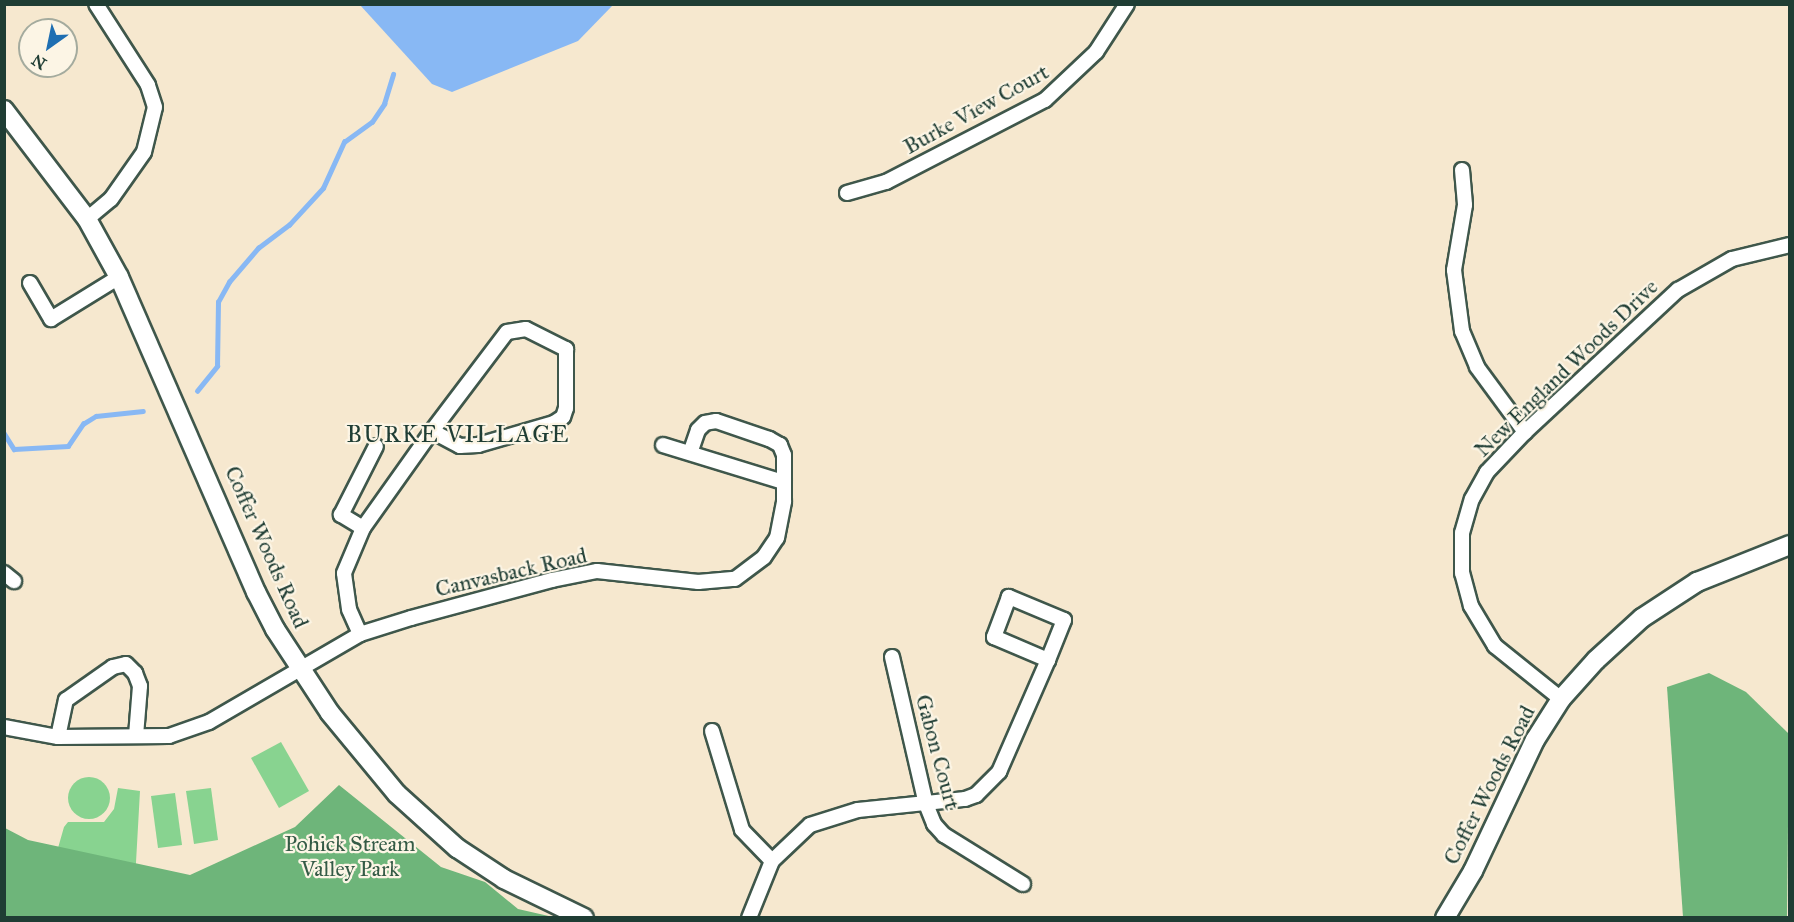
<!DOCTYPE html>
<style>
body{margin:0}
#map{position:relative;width:1794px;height:922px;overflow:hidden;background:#f6e8cf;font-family:"IM FELL Great Primer",serif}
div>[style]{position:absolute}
.green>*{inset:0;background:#88d390}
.round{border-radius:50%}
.forest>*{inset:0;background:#6eb57a}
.water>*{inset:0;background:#88b8f4}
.stream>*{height:4.5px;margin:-2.25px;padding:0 2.25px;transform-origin:2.25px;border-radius:2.25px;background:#88b8f4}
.roads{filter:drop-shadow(2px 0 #3f574b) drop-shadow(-2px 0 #3f574b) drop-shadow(0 2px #3f574b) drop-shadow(0 -2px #3f574b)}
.street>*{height:14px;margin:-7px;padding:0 7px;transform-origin:7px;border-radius:7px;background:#fff}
.secondary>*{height:18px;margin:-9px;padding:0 9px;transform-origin:9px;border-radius:9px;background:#fff}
span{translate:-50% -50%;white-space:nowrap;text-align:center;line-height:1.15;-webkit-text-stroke:4.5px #fcf5e5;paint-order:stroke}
.street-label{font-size:22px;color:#1f3d34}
.park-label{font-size:22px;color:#345b46}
.neighbourhood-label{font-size:24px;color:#1f3d34;letter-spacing:1.5px}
.frame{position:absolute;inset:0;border:6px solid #1f3d34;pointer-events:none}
.north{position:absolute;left:18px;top:18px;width:60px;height:60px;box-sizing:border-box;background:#fcf5e5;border:2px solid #a4ab9e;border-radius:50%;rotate:213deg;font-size:16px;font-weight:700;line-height:24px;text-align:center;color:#1f3d34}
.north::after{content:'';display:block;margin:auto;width:21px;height:27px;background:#1f6fb2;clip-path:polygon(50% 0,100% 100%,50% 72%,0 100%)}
</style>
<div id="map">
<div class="green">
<i style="clip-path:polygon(281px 742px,309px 791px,279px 808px,251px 758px)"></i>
<i class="round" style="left:68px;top:777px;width:42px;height:42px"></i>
<i style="clip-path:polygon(118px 788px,140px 791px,133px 916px,5px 917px,4px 887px,46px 890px,64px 827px,68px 822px,104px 822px,114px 809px)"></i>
<i style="clip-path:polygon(211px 788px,218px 840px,194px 844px,186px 791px)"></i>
<i style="clip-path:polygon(175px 793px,182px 845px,158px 848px,151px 796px)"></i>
</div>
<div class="forest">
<i style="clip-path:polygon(1709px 673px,1746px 692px,1789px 734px,1787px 917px,1683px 917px,1667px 687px)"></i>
<i style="clip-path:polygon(339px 785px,441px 867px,485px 882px,518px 909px,553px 917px,5px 917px,5px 828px,28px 840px,190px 875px,295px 827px)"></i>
</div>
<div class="water">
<i style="clip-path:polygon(360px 5px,613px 5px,578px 41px,452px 92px,432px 84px)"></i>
</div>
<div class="stream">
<i style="left:197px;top:391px;width:32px;rotate:-51deg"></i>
<i style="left:217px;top:366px;width:64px;rotate:-89.1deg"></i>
<i style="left:218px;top:302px;width:23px;rotate:-61deg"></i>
<i style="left:229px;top:282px;width:45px;rotate:-49.5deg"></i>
<i style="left:258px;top:248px;width:39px;rotate:-37deg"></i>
<i style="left:289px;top:225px;width:50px;rotate:-47.4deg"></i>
<i style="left:323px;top:188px;width:51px;rotate:-65.5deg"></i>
<i style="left:344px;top:142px;width:34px;rotate:-36deg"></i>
<i style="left:372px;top:122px;width:22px;rotate:-56deg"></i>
<i style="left:384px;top:104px;width:31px;rotate:-73deg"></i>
<i style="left:4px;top:433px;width:19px;rotate:58deg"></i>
<i style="left:14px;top:449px;width:54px;rotate:-3.2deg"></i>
<i style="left:68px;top:446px;width:27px;rotate:-56deg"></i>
<i style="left:83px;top:424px;width:15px;rotate:-32deg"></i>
<i style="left:96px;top:416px;width:47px;rotate:-6.1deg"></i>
</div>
<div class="roads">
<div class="street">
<i style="left:1462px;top:170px;width:35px;rotate:85deg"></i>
<i style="left:1465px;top:205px;width:66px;rotate:99.6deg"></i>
<i style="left:1454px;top:270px;width:62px;rotate:82.5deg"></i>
<i style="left:1462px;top:331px;width:39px;rotate:67deg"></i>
<i style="left:1477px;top:367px;width:81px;rotate:53.6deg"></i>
<i style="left:847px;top:193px;width:41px;rotate:-15.8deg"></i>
<i style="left:886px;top:182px;width:179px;rotate:-27.3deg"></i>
<i style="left:1045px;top:100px;width:70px;rotate:-43.3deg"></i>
<i style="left:1096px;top:52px;width:57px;rotate:-57.1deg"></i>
<i style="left:87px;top:219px;width:31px;rotate:-40deg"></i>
<i style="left:111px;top:199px;width:57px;rotate:-54.9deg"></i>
<i style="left:144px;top:152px;width:46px;rotate:-76.3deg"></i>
<i style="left:155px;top:107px;width:23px;rotate:-108deg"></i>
<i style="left:148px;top:85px;width:96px;rotate:-122.7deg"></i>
<i style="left:30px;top:283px;width:42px;rotate:59.7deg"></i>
<i style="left:51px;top:319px;width:80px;rotate:-31.7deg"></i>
<i style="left:663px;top:445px;width:126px;rotate:17.1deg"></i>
<i style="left:363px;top:528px;width:26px;rotate:-149deg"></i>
<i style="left:341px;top:515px;width:77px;rotate:-63.1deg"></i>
<i style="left:4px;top:573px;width:13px;rotate:39deg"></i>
<i style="left:360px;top:634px;width:27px;rotate:-114deg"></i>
<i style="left:349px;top:609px;width:36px;rotate:-98deg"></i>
<i style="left:344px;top:573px;width:49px;rotate:-67.1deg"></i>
<i style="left:363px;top:528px;width:119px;rotate:-54.6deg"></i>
<i style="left:432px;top:431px;width:124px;rotate:-52.9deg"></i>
<i style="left:507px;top:332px;width:19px;rotate:-9deg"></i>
<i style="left:526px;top:329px;width:45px;rotate:26.6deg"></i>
<i style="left:566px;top:349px;width:59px;rotate:90deg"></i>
<i style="left:566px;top:408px;width:9px;rotate:108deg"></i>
<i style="left:563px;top:417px;width:11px;rotate:146deg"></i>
<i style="left:554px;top:423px;width:79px;rotate:163.9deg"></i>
<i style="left:478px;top:445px;width:18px;rotate:177deg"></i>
<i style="left:460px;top:446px;width:32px;rotate:-152deg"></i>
<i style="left:892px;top:657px;width:151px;rotate:77deg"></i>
<i style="left:926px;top:804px;width:22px;rotate:68deg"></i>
<i style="left:934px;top:824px;width:15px;rotate:48deg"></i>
<i style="left:944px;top:835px;width:93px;rotate:31.8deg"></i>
<i style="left:1561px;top:699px;width:85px;rotate:-141.2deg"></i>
<i style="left:1495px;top:646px;width:47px;rotate:-121deg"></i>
<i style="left:1471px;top:606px;width:34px;rotate:-105deg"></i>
<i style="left:1462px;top:573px;width:40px;rotate:-90deg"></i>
<i style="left:1462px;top:533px;width:35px;rotate:-74deg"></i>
<i style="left:1472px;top:499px;width:31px;rotate:-61deg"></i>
<i style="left:1487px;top:472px;width:55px;rotate:-46.5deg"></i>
<i style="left:1525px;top:432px;width:209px;rotate:-42.9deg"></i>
<i style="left:1678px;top:290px;width:62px;rotate:-29.9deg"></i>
<i style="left:1732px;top:259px;width:60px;rotate:-13.6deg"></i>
<i style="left:4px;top:727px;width:55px;rotate:10.5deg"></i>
<i style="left:58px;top:737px;width:111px;rotate:-0.5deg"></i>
<i style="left:169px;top:736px;width:42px;rotate:-19.3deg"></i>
<i style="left:209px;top:722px;width:175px;rotate:-30.2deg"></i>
<i style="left:360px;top:634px;width:53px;rotate:-17.4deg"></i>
<i style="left:411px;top:618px;width:146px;rotate:-15.1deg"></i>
<i style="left:552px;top:580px;width:46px;rotate:-11.3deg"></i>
<i style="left:597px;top:571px;width:102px;rotate:6.2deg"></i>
<i style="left:698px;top:582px;width:37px;rotate:-5deg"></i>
<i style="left:735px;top:579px;width:36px;rotate:-37deg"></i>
<i style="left:764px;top:557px;width:23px;rotate:-56deg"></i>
<i style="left:777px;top:538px;width:38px;rotate:-79deg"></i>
<i style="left:784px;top:501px;width:46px;rotate:-90deg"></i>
<i style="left:784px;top:455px;width:11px;rotate:-112deg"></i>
<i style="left:780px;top:445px;width:13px;rotate:-151deg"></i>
<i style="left:769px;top:439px;width:56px;rotate:-161.2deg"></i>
<i style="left:716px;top:421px;width:11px;rotate:170deg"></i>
<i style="left:705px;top:423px;width:10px;rotate:135deg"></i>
<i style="left:698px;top:430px;width:24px;rotate:109deg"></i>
<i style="left:712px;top:731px;width:103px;rotate:73.1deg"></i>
<i style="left:742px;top:830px;width:43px;rotate:45.9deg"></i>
<i style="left:58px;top:737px;width:38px;rotate:-78deg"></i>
<i style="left:66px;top:700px;width:57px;rotate:-35.1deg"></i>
<i style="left:113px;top:667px;width:13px;rotate:-13deg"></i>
<i style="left:126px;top:664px;width:13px;rotate:45deg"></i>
<i style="left:135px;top:673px;width:14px;rotate:69deg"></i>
<i style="left:140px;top:686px;width:50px;rotate:94.6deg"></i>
<i style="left:749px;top:918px;width:61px;rotate:-68deg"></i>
<i style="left:772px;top:861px;width:52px;rotate:-43.5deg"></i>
<i style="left:810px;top:825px;width:50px;rotate:-17.4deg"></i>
<i style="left:858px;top:810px;width:108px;rotate:-5.9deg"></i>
<i style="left:965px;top:799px;width:12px;rotate:-20deg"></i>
<i style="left:976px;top:795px;width:33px;rotate:-45deg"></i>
<i style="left:999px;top:772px;width:122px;rotate:-66.4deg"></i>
<i style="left:1048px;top:660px;width:43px;rotate:-68.2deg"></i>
<i style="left:1064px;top:620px;width:60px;rotate:-157.3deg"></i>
<i style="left:1009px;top:597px;width:43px;rotate:110.6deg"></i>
<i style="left:994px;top:637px;width:59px;rotate:23.1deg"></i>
</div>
<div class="secondary">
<i style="left:4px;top:110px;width:137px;rotate:52.7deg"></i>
<i style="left:87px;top:219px;width:66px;rotate:61.1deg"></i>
<i style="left:119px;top:277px;width:344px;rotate:66.5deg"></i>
<i style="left:256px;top:592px;width:42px;rotate:62.8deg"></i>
<i style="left:275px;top:629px;width:100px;rotate:56.8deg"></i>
<i style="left:330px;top:713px;width:105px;rotate:50.4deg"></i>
<i style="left:397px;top:794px;width:81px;rotate:42deg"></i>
<i style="left:457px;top:848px;width:56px;rotate:33.4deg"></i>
<i style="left:504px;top:879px;width:89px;rotate:26deg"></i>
<i style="left:1445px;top:918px;width:55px;rotate:-59.2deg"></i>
<i style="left:1473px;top:871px;width:145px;rotate:-64.7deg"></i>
<i style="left:1535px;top:740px;width:49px;rotate:-57.6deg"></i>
<i style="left:1561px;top:699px;width:52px;rotate:-48.1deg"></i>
<i style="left:1596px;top:660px;width:62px;rotate:-42.4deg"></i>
<i style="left:1642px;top:618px;width:66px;rotate:-33.2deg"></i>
<i style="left:1697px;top:582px;width:100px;rotate:-21.7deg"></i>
</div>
</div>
<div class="street-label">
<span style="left:976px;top:109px;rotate:-29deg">Burke View Court</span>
<span style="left:1566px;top:368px;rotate:-44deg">New England Woods Drive</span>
<span style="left:267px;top:547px;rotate:66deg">Coffer Woods Road</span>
<span style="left:511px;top:572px;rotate:-13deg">Canvasback Road</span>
<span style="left:938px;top:752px;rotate:75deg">Gabon Court</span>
<span style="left:1489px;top:785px;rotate:-63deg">Coffer Woods Road</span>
</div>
<div class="park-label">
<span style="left:350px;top:856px">Pohick Stream<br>Valley Park</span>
</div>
<div class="neighbourhood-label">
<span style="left:458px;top:435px">BURKE VILLAGE</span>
</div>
<div class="frame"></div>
<div class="north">N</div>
</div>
